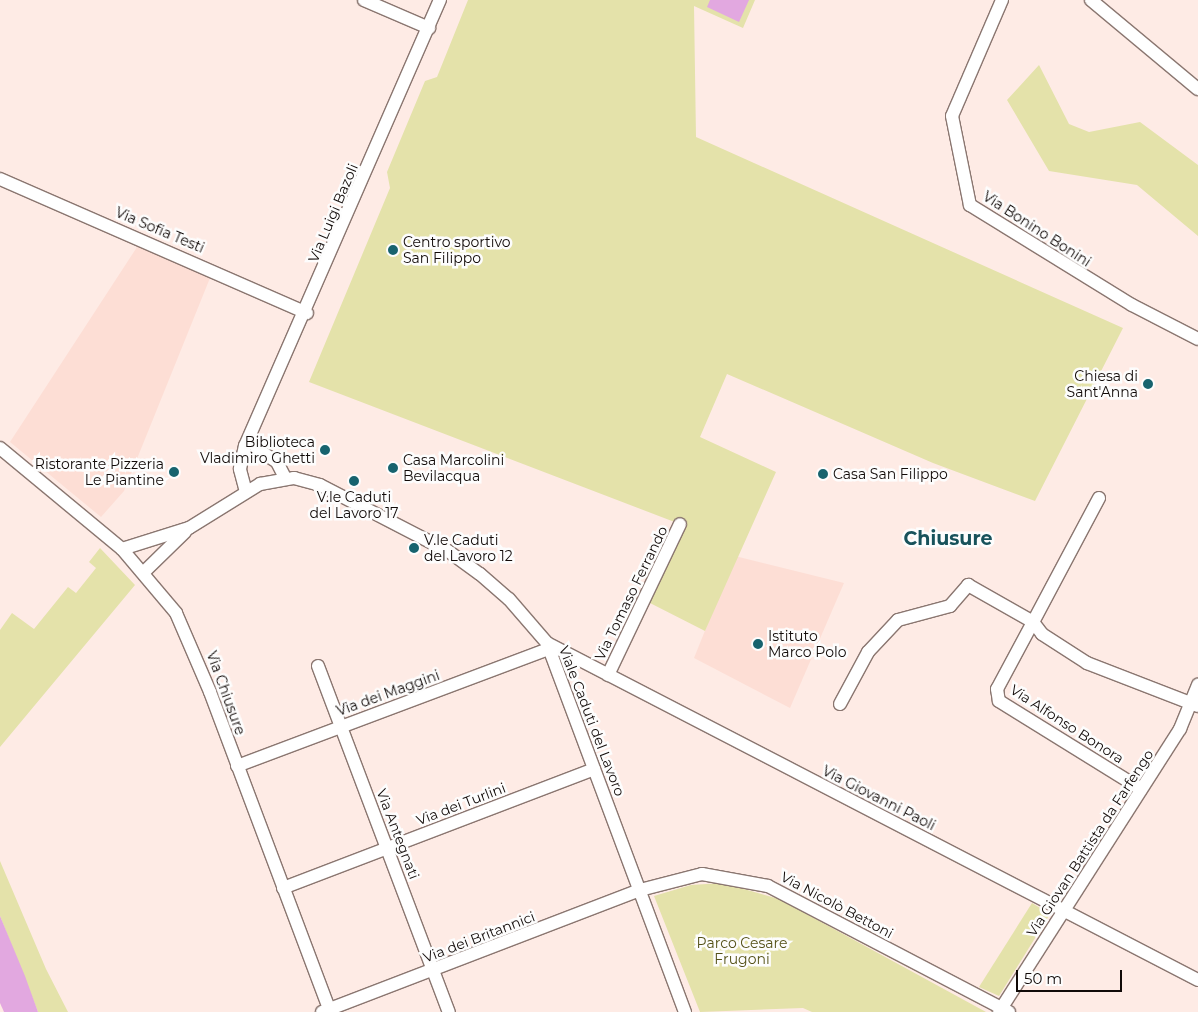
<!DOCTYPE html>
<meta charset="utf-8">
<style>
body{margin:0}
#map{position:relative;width:1198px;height:1012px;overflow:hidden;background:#feebe5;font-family:Montserrat,sans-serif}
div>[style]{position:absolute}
.built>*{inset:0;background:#fdded5}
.green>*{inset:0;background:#e4e2aa}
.water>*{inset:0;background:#e2a8e0}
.roads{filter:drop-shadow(1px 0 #8a7670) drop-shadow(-1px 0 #8a7670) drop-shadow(0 1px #8a7670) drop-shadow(0 -1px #8a7670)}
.street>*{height:12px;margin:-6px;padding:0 6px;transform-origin:6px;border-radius:6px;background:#fff}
.dots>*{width:14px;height:14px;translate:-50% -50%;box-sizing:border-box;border:2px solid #fdfdfd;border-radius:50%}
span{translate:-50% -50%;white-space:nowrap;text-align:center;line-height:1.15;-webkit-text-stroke:5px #fdfdfd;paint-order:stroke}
.street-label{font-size:14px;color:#110a08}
.poi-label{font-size:14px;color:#110a08}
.left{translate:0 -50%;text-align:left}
.right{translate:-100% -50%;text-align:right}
.park-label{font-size:14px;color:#555218}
.district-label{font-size:19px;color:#18525b;font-weight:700}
.scale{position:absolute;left:1016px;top:970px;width:106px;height:22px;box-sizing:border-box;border:2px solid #110a08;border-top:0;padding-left:6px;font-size:15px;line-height:18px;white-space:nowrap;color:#110a08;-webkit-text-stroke:4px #fdfdfd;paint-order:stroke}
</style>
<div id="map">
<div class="built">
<i style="clip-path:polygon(139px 244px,212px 273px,124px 491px,101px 517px,10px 442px)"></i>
<i style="clip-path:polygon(735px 556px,844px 583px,790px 708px,694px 658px)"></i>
</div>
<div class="green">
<i style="clip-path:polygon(468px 0,755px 0,743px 28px,694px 6px,696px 137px,1123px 328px,1035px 501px,933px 463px,727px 374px,700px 437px,776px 472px,705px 631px,648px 602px,685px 526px,309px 382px,390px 188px,387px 172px,425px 81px,437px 77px)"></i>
<i style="clip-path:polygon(1039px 65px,1069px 124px,1089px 132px,1140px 122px,1198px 165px,1198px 236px,1137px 185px,1049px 171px,1007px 100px)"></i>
<i style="clip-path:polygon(100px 548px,135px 585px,0 747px,0 630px,12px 613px,34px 629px,68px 587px,76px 593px,96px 568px,89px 562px)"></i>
<i style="clip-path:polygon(0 861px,46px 969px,68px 1012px,38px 1012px,0 916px)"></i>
<i style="clip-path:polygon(723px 883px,779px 899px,986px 1012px,812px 1012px,803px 1008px,700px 1012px,654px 896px,691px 885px)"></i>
<i style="clip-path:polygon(1032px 903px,1050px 914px,999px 996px,979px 987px)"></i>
</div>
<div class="water">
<i style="clip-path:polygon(710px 0,749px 0,739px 22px,707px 7px)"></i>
<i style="clip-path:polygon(0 916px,25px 976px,38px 1012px,4px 1012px,0 1003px)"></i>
</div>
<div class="roads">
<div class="street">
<i style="left:364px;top:0;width:71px;rotate:23.3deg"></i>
<i style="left:1002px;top:0;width:126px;rotate:113.3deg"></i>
<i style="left:952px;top:116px;width:91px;rotate:78.6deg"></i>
<i style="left:970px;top:205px;width:190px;rotate:31.7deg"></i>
<i style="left:1132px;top:305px;width:74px;rotate:27.3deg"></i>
<i style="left:1091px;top:0;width:139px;rotate:39.8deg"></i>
<i style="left:0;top:179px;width:335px;rotate:23.6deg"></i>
<i style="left:251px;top:436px;width:14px;rotate:65deg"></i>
<i style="left:257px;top:449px;width:24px;rotate:33deg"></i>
<i style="left:277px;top:462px;width:18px;rotate:63deg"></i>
<i style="left:0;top:448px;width:158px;rotate:39.6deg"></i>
<i style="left:122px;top:549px;width:84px;rotate:49.8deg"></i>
<i style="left:176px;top:613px;width:86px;rotate:66.7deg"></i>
<i style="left:210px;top:692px;width:342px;rotate:69.4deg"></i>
<i style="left:246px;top:492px;width:24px;rotate:-105deg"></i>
<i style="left:240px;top:469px;width:24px;rotate:-78deg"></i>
<i style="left:245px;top:446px;width:487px;rotate:-66.4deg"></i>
<i style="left:1099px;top:498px;width:140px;rotate:118deg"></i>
<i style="left:1033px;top:622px;width:15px;rotate:53deg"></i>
<i style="left:1042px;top:634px;width:54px;rotate:32.8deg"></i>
<i style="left:1087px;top:663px;width:119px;rotate:21.2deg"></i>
<i style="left:122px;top:549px;width:70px;rotate:-17.4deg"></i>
<i style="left:189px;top:528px;width:84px;rotate:-31.8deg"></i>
<i style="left:260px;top:484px;width:35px;rotate:-10deg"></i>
<i style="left:294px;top:478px;width:27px;rotate:15deg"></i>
<i style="left:320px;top:485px;width:144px;rotate:27.3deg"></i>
<i style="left:448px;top:551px;width:39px;rotate:36deg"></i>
<i style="left:480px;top:574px;width:38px;rotate:41deg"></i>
<i style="left:509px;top:599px;width:58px;rotate:49.2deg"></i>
<i style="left:547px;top:643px;width:394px;rotate:69.5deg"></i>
<i style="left:145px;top:571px;width:56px;rotate:-44.3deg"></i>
<i style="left:547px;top:643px;width:733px;rotate:27.37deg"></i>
<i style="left:318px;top:666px;width:370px;rotate:69.3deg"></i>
<i style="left:608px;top:675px;width:167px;rotate:-64.5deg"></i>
<i style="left:840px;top:704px;width:59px;rotate:-61.7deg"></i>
<i style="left:868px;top:652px;width:44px;rotate:-46.8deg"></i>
<i style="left:898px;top:620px;width:54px;rotate:-15.1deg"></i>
<i style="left:950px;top:606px;width:28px;rotate:-49deg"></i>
<i style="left:968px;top:585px;width:75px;rotate:29.6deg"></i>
<i style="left:1033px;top:622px;width:76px;rotate:118.2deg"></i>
<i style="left:997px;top:689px;width:12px;rotate:81deg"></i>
<i style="left:999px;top:701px;width:167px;rotate:31.8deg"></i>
<i style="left:237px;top:766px;width:333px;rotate:-20.6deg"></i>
<i style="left:283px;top:888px;width:333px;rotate:-20.9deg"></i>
<i style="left:322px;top:1012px;width:341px;rotate:-21deg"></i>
<i style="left:640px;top:890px;width:64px;rotate:-14.5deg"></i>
<i style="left:702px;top:874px;width:67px;rotate:10.3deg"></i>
<i style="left:768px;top:886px;width:272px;rotate:27.6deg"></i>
<i style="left:999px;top:1012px;width:336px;rotate:-57.4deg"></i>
<i style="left:1180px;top:729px;width:48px;rotate:-67.8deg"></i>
</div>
</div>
<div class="dots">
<i style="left:393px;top:250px;background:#17636e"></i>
<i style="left:1148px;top:384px;background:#17636e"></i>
<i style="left:325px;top:450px;background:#17636e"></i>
<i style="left:393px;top:468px;background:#17636e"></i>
<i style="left:174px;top:472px;background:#17636e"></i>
<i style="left:823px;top:474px;background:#17636e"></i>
<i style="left:354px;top:481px;background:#17636e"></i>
<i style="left:414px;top:548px;background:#17636e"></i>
<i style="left:758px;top:644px;background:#17636e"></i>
</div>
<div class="street-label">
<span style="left:333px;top:213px;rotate:-67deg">Via Luigi Bazoli</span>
<span style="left:1037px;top:229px;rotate:33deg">Via Bonino Bonini</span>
<span style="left:160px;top:230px;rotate:23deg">Via Sofia Testi</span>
<span style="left:631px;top:593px;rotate:-64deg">Via Tomaso Ferrando</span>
<span style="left:226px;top:693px;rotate:70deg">Via Chiusure</span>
<span style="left:388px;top:693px;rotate:-20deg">Via dei Maggini</span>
<span style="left:592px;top:721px;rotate:69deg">Viale Caduti del Lavoro</span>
<span style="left:1067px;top:724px;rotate:33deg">Via Alfonso Bonora</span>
<span style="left:879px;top:798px;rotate:27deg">Via Giovanni Paoli</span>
<span style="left:461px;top:804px;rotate:-21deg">Via dei Turlini</span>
<span style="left:398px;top:834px;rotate:69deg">Via Antegnati</span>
<span style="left:1090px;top:843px;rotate:-57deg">Via Giovan Battista da Farfengo</span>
<span style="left:837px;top:905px;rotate:28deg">Via Nicolò Bettoni</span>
<span style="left:479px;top:937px;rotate:-21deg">Via dei Britannici</span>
</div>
<div class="poi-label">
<span class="left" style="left:403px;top:250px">Centro sportivo<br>San Filippo</span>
<span class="right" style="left:1138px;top:384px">Chiesa di<br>Sant'Anna</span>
<span class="right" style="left:315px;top:450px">Biblioteca<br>Vladimiro Ghetti</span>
<span class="left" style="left:403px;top:468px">Casa Marcolini<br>Bevilacqua</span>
<span class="right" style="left:164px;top:472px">Ristorante Pizzeria<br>Le Piantine</span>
<span class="left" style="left:833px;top:474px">Casa San Filippo</span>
<span style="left:354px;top:505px">V.le Caduti<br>del Lavoro 17</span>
<span class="left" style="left:424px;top:548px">V.le Caduti<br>del Lavoro 12</span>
<span class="left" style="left:768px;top:644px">Istituto<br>Marco Polo</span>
</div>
<div class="park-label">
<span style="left:742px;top:951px">Parco Cesare<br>Frugoni</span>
</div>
<div class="district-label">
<span style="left:948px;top:539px">Chiusure</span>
</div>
<div class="scale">50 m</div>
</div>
